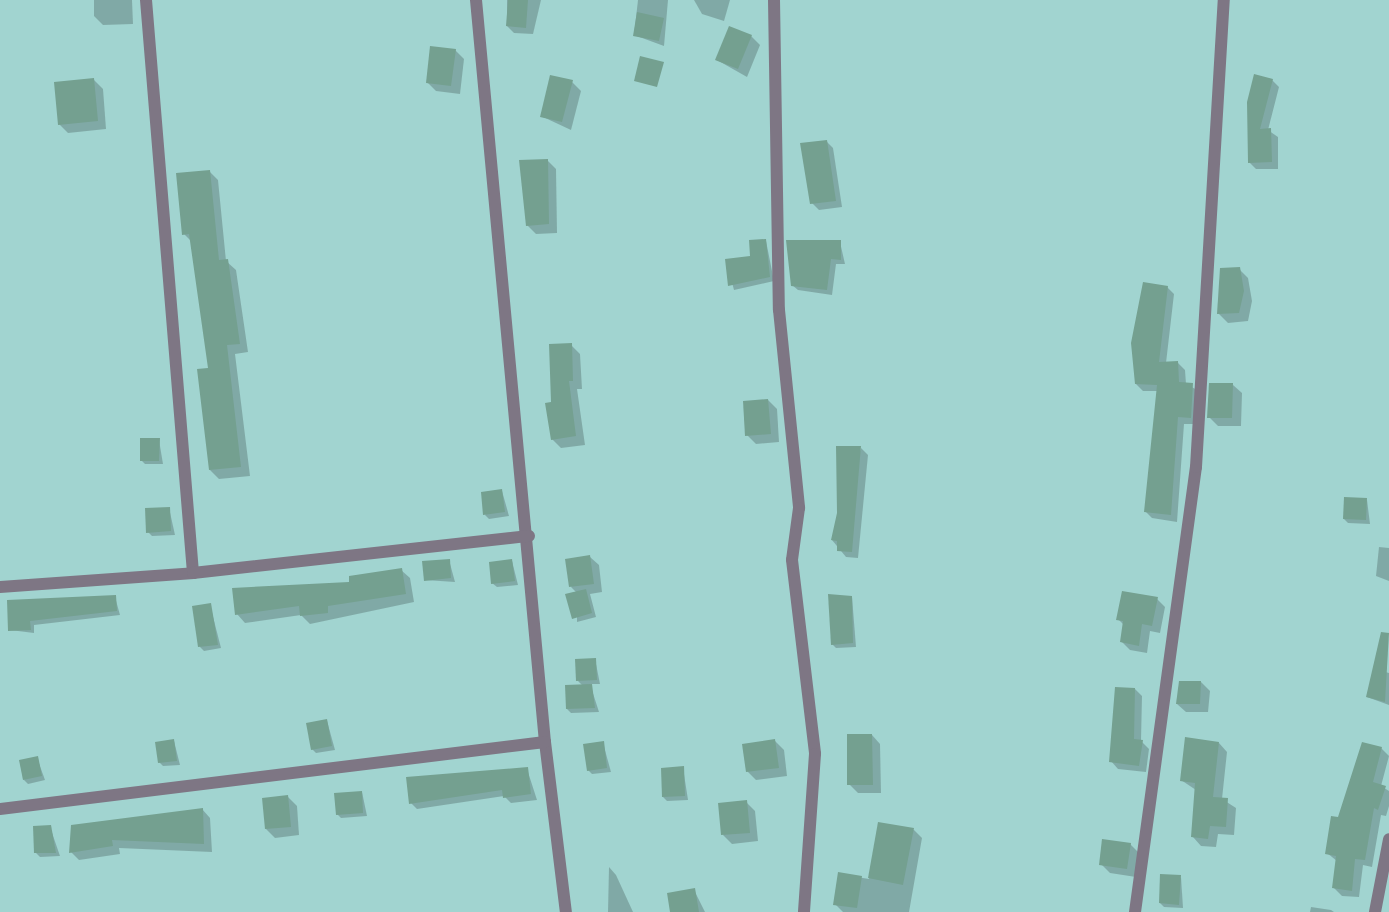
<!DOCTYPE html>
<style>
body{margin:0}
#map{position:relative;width:1389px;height:912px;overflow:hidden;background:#a1d4d0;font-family:Lato,sans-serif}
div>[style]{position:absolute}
.shadow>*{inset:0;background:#0003}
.building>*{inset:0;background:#74a090}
.street>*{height:12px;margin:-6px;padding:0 6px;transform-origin:6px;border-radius:6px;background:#7e7684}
span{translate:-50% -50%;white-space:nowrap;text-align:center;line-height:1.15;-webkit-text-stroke:4.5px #aee1dd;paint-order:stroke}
</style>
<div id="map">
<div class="shadow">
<i style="clip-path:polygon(94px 0,132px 0,133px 24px,103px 25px,94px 16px)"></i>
<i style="clip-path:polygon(507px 0,541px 0,533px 34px,514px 33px,507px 26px)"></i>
<i style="clip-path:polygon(638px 0,668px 0,664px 46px,634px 35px)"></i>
<i style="clip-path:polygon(694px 0,730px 0,724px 21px,702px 14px)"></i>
<i style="clip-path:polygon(751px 36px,760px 45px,747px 77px,717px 60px)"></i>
<i style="clip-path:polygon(455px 50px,464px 59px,460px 94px,436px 91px,427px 82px)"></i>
<i style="clip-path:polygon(94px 80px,103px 89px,106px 129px,68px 133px,59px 124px)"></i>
<i style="clip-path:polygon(1272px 80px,1279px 87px,1268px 130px,1278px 137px,1278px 169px,1256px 169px,1249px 162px)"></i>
<i style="clip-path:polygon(572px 82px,581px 91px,571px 130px,541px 116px)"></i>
<i style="clip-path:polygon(826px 141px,833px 148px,842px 207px,819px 210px,812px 203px)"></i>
<i style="clip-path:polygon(547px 160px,556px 169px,557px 233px,536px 234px,527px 225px)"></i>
<i style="clip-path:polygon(209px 171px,218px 180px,226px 261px,236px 270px,248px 352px,235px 354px,250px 476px,219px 479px,210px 470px,210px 369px,192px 242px,184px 234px)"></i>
<i style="clip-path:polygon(766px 241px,774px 281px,734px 290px,726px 260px,751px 257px)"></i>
<i style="clip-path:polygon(840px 242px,845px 264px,836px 264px,832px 295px,798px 290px,792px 285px)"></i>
<i style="clip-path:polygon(1239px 269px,1248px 278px,1252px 301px,1248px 321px,1228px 323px,1219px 314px)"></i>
<i style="clip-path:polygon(1167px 287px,1174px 294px,1166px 363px,1178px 363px,1185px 370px,1186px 384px,1199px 391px,1197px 424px,1184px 424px,1177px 522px,1152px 518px,1145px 511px,1158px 391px,1143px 391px,1136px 384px)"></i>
<i style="clip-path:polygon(571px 345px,580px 354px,582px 389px,577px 389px,585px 445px,561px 448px,552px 439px,553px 404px)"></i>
<i style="clip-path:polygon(1233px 385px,1242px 393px,1241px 426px,1218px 426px,1209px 417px)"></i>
<i style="clip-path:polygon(768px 400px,777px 409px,779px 442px,756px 444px,747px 435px)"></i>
<i style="clip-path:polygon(159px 440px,163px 464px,145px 464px,141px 460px)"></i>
<i style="clip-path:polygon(861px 448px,868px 455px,858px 558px,846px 557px,832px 540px)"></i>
<i style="clip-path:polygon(502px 491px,509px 516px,489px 519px,485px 515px)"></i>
<i style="clip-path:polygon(1367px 500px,1370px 524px,1348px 523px,1344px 519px)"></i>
<i style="clip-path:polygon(169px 508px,175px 535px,152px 536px,148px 532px)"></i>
<i style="clip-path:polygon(1379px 547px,1389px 548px,1389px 581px,1376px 576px)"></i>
<i style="clip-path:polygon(590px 557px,599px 565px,602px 592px,590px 594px,596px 617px,577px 622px,577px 593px,571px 587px)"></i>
<i style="clip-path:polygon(449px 560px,455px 582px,425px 580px)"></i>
<i style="clip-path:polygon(512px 561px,518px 585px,497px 587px,492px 583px)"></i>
<i style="clip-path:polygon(401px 570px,410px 578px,414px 602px,310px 624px,301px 615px,245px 623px,237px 614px,233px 590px,351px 583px)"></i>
<i style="clip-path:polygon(115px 597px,120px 615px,34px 625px,34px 633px,10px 630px,8px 602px)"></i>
<i style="clip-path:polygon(852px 597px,856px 647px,836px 648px,832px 644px)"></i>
<i style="clip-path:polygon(1157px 599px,1165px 607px,1160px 633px,1150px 631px,1147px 653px,1130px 650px,1122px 642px,1124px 625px,1118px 619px)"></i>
<i style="clip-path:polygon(210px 605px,221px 648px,204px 651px,200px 647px)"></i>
<i style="clip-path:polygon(595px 659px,600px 684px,590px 684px,599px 712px,571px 713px,567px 709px,583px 686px,578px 681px)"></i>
<i style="clip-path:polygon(1374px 669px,1389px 673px,1389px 705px,1367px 697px)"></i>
<i style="clip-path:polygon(1201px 682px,1210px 691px,1208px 712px,1186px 712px,1177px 704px)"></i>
<i style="clip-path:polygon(1135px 689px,1142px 696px,1141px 741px,1149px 749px,1146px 772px,1118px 769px,1111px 761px)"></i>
<i style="clip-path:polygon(327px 721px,335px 750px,316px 753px,312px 749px)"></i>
<i style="clip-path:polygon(872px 735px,880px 744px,881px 793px,858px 793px,849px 784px)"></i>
<i style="clip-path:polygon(174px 741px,180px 765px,163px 766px,159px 762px)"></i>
<i style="clip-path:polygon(775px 741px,784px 750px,787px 776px,756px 780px,747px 771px)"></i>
<i style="clip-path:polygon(603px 743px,611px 772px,592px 774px,588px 770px)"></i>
<i style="clip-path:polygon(1219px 743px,1227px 752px,1222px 799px,1236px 808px,1234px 835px,1218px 834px,1216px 847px,1201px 846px,1193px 837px,1196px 790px,1181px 780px)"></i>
<i style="clip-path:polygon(1381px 748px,1389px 756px,1381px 786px,1389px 791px,1389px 806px,1386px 816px,1381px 815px,1372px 867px,1363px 865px,1359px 897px,1342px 896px,1334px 888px,1337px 861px,1327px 853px,1339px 818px)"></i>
<i style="clip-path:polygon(37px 758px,45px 780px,28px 784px,24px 780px)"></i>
<i style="clip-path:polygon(683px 768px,688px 800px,667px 801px,663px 797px)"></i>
<i style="clip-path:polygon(527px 769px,537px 800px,511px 803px,504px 796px,417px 809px,411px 803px)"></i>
<i style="clip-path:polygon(362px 792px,367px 816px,341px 818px,337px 814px)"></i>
<i style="clip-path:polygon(288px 797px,297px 806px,299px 835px,275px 838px,266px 829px)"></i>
<i style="clip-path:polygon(746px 802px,755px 811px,758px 841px,732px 844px,723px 835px)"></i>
<i style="clip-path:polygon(202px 809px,210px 818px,212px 852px,119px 848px,120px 854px,79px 860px,71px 852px)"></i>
<i style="clip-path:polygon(879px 824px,914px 830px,922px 838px,909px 912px,843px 912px,835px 904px,839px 874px,869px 879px)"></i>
<i style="clip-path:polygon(50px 827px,60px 856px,40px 857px,36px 853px)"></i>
<i style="clip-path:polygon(1130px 844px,1139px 853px,1136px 877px,1110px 873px,1101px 864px)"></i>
<i style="clip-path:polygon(609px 867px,616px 875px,633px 912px,608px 912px)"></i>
<i style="clip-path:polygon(1181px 877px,1183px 908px,1164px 907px,1160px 903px)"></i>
<i style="clip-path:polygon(694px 890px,705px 912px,672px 912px)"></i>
<i style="clip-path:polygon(1311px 907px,1331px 910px,1334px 912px,1310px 912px)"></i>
</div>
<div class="building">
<i style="clip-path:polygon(508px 0,528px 0,526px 28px,506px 26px)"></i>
<i style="clip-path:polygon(637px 12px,664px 18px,659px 41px,633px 36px)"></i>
<i style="clip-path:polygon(729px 26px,752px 35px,738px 69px,715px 60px)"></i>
<i style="clip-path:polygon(430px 46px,456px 49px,451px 86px,426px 83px)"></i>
<i style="clip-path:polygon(640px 56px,664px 62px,657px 87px,634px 81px)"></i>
<i style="clip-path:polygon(1254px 74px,1273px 79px,1260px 129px,1271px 128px,1272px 162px,1248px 163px,1247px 102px)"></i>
<i style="clip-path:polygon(550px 75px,573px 80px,562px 122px,540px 117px)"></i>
<i style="clip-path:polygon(94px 78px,98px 121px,58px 125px,54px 82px)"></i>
<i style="clip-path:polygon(827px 140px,836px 201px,810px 204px,800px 143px)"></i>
<i style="clip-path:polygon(548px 159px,549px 224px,526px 226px,519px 160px)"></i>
<i style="clip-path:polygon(210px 170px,219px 260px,228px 259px,240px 344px,227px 345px,241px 467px,209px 470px,197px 369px,208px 368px,189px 234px,182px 235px,176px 173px)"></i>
<i style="clip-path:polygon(766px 239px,770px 277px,728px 286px,725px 259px,750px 256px,749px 240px)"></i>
<i style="clip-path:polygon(786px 240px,841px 240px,841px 260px,831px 259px,827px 290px,791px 286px)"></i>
<i style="clip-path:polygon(1240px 267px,1244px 291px,1239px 313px,1217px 314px,1220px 268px)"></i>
<i style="clip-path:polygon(1143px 282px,1168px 286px,1159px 362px,1178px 361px,1179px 382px,1193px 383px,1191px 418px,1178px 417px,1171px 515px,1144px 512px,1157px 385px,1135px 384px,1131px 343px)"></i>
<i style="clip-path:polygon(572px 343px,573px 381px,569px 381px,576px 436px,551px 440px,545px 403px,551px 402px,549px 344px)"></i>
<i style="clip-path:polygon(1209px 383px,1233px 383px,1232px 418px,1207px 418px)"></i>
<i style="clip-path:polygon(768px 399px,771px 434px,745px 436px,743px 401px)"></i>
<i style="clip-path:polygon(140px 438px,160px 438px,159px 461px,140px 461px)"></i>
<i style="clip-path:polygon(836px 446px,861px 446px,852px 552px,837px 551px,837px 541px,831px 540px,837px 513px)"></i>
<i style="clip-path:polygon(502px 489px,505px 512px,483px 515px,481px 492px)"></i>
<i style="clip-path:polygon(1344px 497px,1367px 498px,1366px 520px,1343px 519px)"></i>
<i style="clip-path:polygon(170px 507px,171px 531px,146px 533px,145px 508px)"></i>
<i style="clip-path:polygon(590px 555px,594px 584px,569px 587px,565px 559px)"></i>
<i style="clip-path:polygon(450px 559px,451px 578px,424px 581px,422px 561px)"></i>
<i style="clip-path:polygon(512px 559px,515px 581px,491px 584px,489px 562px)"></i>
<i style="clip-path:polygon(402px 568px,406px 594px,328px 606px,328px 613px,300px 616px,299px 606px,235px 615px,232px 588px,349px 582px,349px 576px)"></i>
<i style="clip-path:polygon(586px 589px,592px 613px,572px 619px,565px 594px)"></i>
<i style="clip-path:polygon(1122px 591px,1158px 597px,1152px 626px,1142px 624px,1139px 646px,1120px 642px,1123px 621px,1116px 620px)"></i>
<i style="clip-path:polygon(828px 594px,852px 596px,853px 643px,831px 645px)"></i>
<i style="clip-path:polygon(116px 595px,117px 611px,30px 621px,31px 630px,8px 631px,7px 600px)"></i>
<i style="clip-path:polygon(211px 603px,218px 645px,198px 647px,192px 606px)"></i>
<i style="clip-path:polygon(1381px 632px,1389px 633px,1385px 702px,1366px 697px)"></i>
<i style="clip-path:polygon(596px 658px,597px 680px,576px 681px,575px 659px)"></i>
<i style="clip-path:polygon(1179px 681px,1201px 681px,1200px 704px,1176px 704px)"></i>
<i style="clip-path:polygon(592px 684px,595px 708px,566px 709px,565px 685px)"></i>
<i style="clip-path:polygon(1115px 687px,1135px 688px,1134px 739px,1143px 740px,1139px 766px,1109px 762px)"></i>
<i style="clip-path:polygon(327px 719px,332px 746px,311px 750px,306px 723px)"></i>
<i style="clip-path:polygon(847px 734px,872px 734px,873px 785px,847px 785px)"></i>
<i style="clip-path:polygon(1185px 737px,1219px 742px,1213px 797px,1228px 798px,1226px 827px,1210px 826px,1208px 839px,1191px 837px,1195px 783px,1180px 781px)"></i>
<i style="clip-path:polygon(174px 739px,177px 761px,158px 763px,155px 742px)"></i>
<i style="clip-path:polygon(775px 739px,779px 768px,746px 772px,742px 744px)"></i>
<i style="clip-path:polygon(604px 741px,607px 768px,587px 771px,583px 744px)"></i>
<i style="clip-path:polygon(1362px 742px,1382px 747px,1373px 782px,1386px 786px,1378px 810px,1374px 808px,1365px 860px,1355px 859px,1352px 891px,1332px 888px,1336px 856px,1325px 854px,1331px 816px,1338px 817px)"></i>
<i style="clip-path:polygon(38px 756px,42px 776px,23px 780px,19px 760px)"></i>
<i style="clip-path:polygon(684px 766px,685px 796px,662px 797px,661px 768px)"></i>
<i style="clip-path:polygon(528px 767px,531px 794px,503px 798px,502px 790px,409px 804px,406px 777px)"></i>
<i style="clip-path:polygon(362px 791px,363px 813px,336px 815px,334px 793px)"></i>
<i style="clip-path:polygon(288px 795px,291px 827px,265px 829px,262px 798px)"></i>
<i style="clip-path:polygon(747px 800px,750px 833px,721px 835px,718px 803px)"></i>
<i style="clip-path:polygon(203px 808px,204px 844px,112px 840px,113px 846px,69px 853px,71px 825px)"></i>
<i style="clip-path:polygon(878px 822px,914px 828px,903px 885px,868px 878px)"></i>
<i style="clip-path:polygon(51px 825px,56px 853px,34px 853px,33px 826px)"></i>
<i style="clip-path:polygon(1102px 839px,1131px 843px,1127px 869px,1099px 865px)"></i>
<i style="clip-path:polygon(838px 872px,862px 876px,857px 908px,833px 905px)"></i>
<i style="clip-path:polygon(1160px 874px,1181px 875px,1179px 905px,1159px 903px)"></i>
<i style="clip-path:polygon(695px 888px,699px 912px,670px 912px,667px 893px)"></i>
</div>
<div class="street">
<i style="left:146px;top:0;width:575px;rotate:85.31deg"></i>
<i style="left:476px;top:0;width:745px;rotate:84.69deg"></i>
<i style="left:545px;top:742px;width:171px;rotate:83deg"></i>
<i style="left:774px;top:0;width:310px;rotate:89.1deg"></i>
<i style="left:779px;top:310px;width:199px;rotate:84.2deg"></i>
<i style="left:799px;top:508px;width:52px;rotate:97.7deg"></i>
<i style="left:792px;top:560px;width:195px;rotate:83.2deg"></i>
<i style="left:815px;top:754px;width:158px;rotate:94deg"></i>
<i style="left:0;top:587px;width:194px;rotate:-4.1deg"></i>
<i style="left:193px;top:573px;width:338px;rotate:-6.3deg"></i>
<i style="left:0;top:809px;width:549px;rotate:-7.01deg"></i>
<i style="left:1135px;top:912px;width:449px;rotate:-82.2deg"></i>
<i style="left:1196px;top:467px;width:468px;rotate:-86.6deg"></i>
<i style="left:1375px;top:912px;width:74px;rotate:-79.1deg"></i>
</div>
</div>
